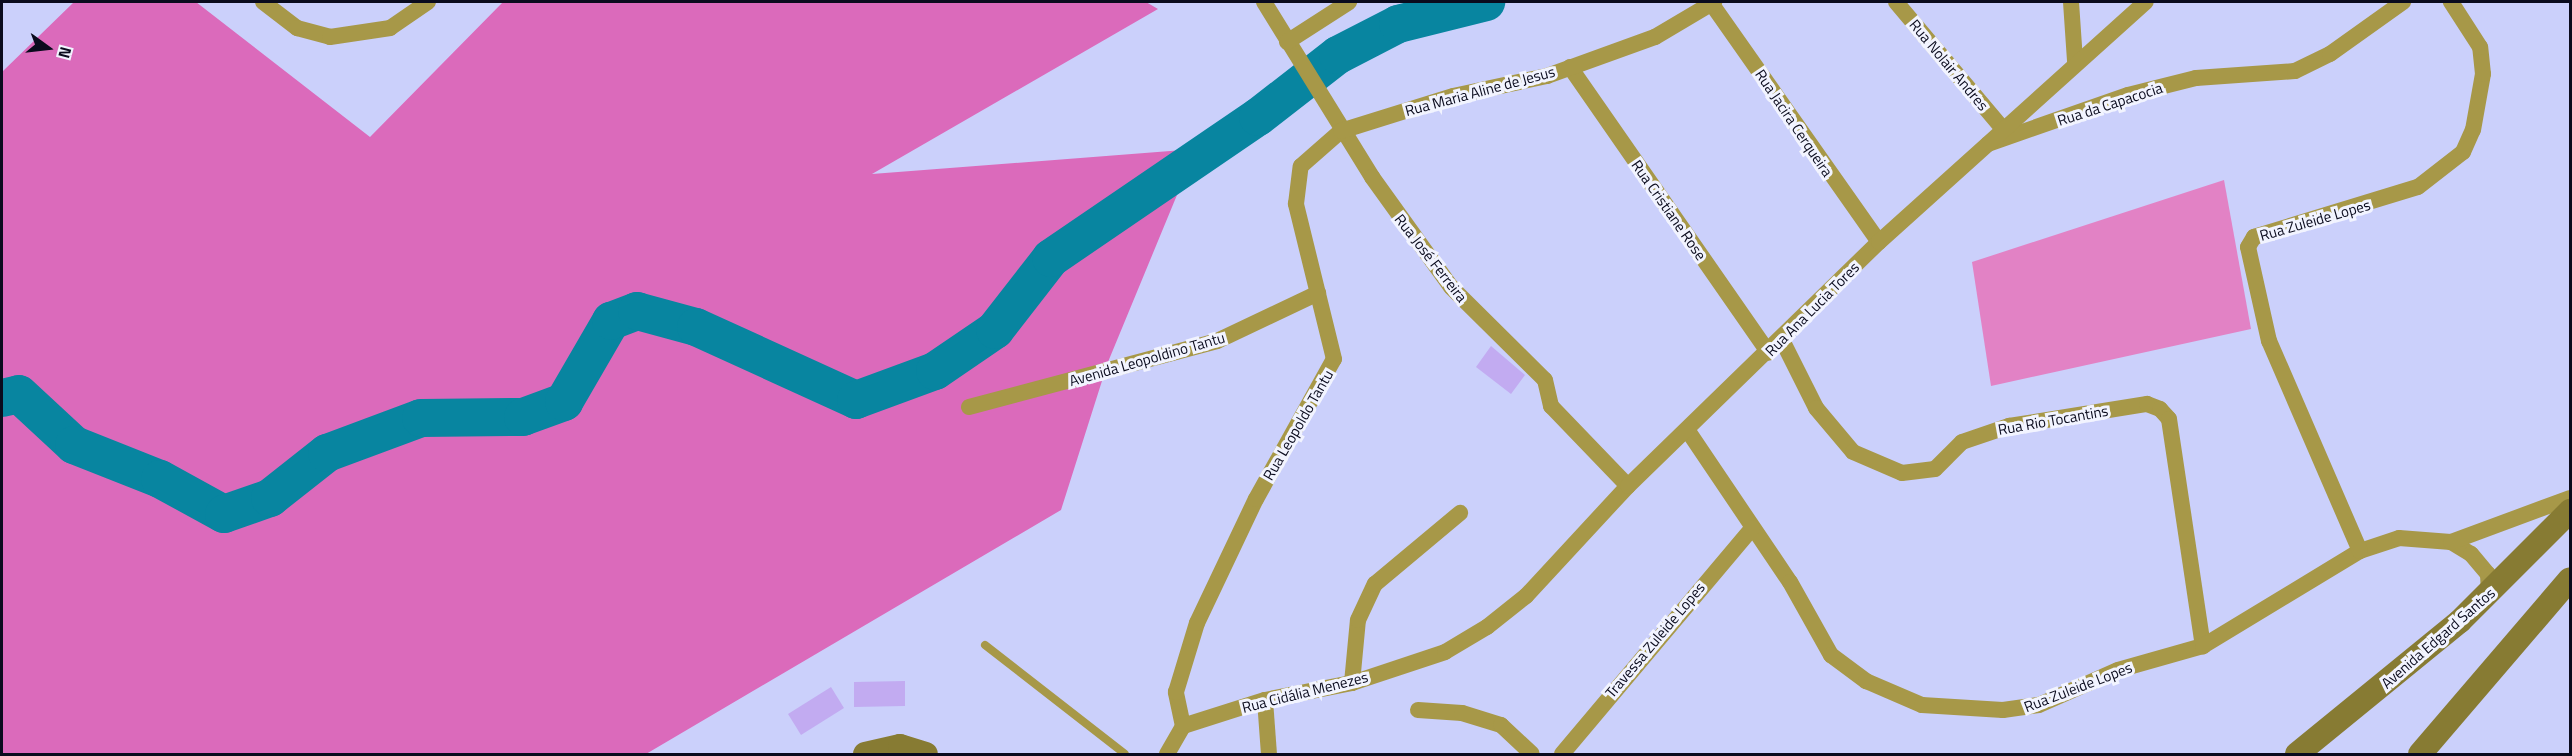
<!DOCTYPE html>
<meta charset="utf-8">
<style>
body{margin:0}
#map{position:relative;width:2572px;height:756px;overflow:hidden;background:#cbd0fb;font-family:"Titillium Web",sans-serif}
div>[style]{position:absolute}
.green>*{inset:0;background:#e282c5}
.forest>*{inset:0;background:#db6abb}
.river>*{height:38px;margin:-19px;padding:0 19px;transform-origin:19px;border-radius:19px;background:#0885a0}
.building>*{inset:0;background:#c2abf1}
.lane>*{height:8px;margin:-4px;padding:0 4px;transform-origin:4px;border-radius:4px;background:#a79848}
.street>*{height:16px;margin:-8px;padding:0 8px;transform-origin:8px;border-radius:8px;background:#a79848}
.secondary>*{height:24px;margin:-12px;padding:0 12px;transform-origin:12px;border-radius:12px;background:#877b33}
span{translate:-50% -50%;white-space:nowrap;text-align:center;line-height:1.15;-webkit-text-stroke:6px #f2f4ff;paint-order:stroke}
.street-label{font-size:15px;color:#0a0b1d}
.frame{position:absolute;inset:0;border:3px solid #0a0b1d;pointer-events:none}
.north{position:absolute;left:18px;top:18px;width:60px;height:60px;-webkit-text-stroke:4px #f2f4ff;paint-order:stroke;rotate:105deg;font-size:16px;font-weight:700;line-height:24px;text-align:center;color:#0a0b1d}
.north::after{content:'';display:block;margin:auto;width:21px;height:27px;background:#0a0b1d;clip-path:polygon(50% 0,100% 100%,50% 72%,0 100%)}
</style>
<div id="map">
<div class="green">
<i style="clip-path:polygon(2224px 180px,2251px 329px,1991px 386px,1972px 262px)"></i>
</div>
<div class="forest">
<i style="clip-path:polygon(74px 2px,196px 2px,370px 137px,503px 2px,1146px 2px,1158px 9px,872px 174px,1196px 149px,1108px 362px,1061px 510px,646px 754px,2px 754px,2px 72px)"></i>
</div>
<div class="river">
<i style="left:2px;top:398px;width:17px;rotate:-13deg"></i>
<i style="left:19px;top:394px;width:75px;rotate:42.8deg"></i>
<i style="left:74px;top:445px;width:92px;rotate:21.6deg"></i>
<i style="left:160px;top:479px;width:73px;rotate:28.7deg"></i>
<i style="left:224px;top:514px;width:49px;rotate:-19.2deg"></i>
<i style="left:270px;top:498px;width:73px;rotate:-38.3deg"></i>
<i style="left:327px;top:453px;width:100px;rotate:-20.4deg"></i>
<i style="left:421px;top:418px;width:102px;rotate:-0.6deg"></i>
<i style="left:523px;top:417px;width:44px;rotate:-20.1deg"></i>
<i style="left:564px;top:402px;width:94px;rotate:-59.9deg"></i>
<i style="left:611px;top:321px;width:28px;rotate:-21deg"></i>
<i style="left:637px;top:311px;width:61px;rotate:15.2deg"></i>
<i style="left:696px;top:327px;width:176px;rotate:24.5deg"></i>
<i style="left:856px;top:400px;width:84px;rotate:-20.2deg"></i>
<i style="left:935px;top:371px;width:73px;rotate:-34.3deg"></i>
<i style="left:995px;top:330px;width:91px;rotate:-52.1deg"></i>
<i style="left:1051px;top:258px;width:250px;rotate:-34.3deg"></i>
<i style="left:1258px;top:117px;width:101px;rotate:-37.8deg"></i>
<i style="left:1338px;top:55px;width:68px;rotate:-27.3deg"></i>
<i style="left:1398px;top:24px;width:91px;rotate:-14deg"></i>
</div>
<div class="building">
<i style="clip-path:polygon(1491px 346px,1525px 375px,1511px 394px,1476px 367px)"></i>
<i style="clip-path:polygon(905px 681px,905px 706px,854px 707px,854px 682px)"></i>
<i style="clip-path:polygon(831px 687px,844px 708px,801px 735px,788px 714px)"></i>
</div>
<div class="lane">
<i style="left:985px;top:645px;width:177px;rotate:37.9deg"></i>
</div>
<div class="street">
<i style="left:263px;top:2px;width:43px;rotate:37.4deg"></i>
<i style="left:297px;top:28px;width:34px;rotate:15deg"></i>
<i style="left:330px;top:37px;width:61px;rotate:-8.5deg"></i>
<i style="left:390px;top:28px;width:46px;rotate:-34.4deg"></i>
<i style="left:1264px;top:2px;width:206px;rotate:58.3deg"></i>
<i style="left:1372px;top:177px;width:135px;rotate:54.3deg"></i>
<i style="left:1451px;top:287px;width:132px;rotate:44.7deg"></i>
<i style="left:1545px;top:380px;width:27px;rotate:77deg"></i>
<i style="left:1551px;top:406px;width:111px;rotate:46.1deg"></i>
<i style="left:1896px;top:2px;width:165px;rotate:49.9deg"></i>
<i style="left:2071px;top:2px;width:59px;rotate:86.1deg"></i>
<i style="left:1711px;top:3px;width:292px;rotate:54.9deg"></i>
<i style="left:1287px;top:42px;width:74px;rotate:-32.8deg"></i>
<i style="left:1570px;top:67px;width:348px;rotate:55.2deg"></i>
<i style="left:1988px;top:144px;width:148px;rotate:-19.3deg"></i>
<i style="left:2128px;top:95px;width:70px;rotate:-14deg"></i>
<i style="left:2196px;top:78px;width:99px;rotate:-4deg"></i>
<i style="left:2295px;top:71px;width:39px;rotate:-26deg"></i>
<i style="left:2330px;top:54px;width:90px;rotate:-35.5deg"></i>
<i style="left:1782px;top:340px;width:76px;rotate:63.4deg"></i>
<i style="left:1816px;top:408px;width:57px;rotate:49.9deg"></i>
<i style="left:1853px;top:452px;width:53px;rotate:23.2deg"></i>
<i style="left:1902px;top:473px;width:33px;rotate:-7deg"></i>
<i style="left:1935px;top:469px;width:38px;rotate:-45deg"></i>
<i style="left:1962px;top:442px;width:50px;rotate:-18.8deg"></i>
<i style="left:2009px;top:426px;width:140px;rotate:-9.1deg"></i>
<i style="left:2147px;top:404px;width:14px;rotate:21deg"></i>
<i style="left:2160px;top:409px;width:13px;rotate:48deg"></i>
<i style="left:2169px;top:419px;width:230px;rotate:81.5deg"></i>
<i style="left:969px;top:407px;width:257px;rotate:-14.9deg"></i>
<i style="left:1217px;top:341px;width:112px;rotate:-25.4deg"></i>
<i style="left:1688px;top:431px;width:182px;rotate:56deg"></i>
<i style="left:1790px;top:582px;width:84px;rotate:60.7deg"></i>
<i style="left:1831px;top:655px;width:44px;rotate:36.6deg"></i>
<i style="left:1866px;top:681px;width:61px;rotate:23.2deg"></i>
<i style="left:1922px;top:705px;width:81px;rotate:3.5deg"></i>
<i style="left:2003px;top:710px;width:36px;rotate:-8deg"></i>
<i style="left:2039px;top:705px;width:86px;rotate:-23.9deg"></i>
<i style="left:2118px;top:670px;width:88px;rotate:-15.8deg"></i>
<i style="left:2203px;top:646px;width:184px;rotate:-31.2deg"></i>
<i style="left:2360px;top:551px;width:41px;rotate:-18.4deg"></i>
<i style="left:2399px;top:538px;width:52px;rotate:4.4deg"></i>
<i style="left:2451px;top:542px;width:23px;rotate:31deg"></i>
<i style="left:2471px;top:554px;width:26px;rotate:50deg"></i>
<i style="left:2488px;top:574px;width:21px;rotate:87deg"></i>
<i style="left:2451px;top:542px;width:127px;rotate:-20.3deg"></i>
<i style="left:2360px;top:551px;width:229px;rotate:-113.4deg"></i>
<i style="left:2269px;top:341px;width:96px;rotate:-102.6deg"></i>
<i style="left:2248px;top:247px;width:12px;rotate:-59deg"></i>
<i style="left:2254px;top:237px;width:171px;rotate:-17deg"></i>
<i style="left:2418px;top:187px;width:57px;rotate:-37.9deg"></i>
<i style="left:2463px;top:152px;width:24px;rotate:-66deg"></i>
<i style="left:2473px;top:130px;width:57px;rotate:-79.9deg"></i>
<i style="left:2483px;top:74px;width:27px;rotate:-96deg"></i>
<i style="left:2480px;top:47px;width:54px;rotate:-122.8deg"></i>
<i style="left:1352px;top:683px;width:63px;rotate:-84.6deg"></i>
<i style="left:1358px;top:620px;width:40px;rotate:-65deg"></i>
<i style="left:1375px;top:584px;width:111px;rotate:-39.9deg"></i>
<i style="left:1265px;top:700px;width:54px;rotate:85.8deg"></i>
<i style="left:1418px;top:710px;width:44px;rotate:3.9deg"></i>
<i style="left:1462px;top:713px;width:41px;rotate:17.1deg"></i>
<i style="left:1501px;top:725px;width:42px;rotate:43.1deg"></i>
<i style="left:1183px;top:726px;width:35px;rotate:-102deg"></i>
<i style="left:1176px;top:692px;width:72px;rotate:-73.1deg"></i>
<i style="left:1197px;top:623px;width:137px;rotate:-64.6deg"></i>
<i style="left:1256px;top:499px;width:160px;rotate:-60.9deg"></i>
<i style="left:1334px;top:359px;width:160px;rotate:-103.8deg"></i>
<i style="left:1296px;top:204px;width:38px;rotate:-83deg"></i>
<i style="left:1301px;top:166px;width:53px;rotate:-41.2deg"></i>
<i style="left:1341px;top:131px;width:117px;rotate:-17.4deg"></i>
<i style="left:1453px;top:96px;width:96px;rotate:-12deg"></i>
<i style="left:1547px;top:76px;width:115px;rotate:-19.9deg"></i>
<i style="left:1655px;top:37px;width:69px;rotate:-30.7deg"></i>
<i style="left:1167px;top:754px;width:32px;rotate:-60deg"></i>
<i style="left:1183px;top:726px;width:86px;rotate:-17.6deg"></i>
<i style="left:1265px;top:700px;width:89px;rotate:-11.1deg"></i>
<i style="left:1352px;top:683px;width:98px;rotate:-18.4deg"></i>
<i style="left:1445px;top:652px;width:49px;rotate:-30.8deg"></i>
<i style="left:1487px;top:627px;width:50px;rotate:-38.5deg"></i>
<i style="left:1526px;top:596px;width:150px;rotate:-47.2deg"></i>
<i style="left:1628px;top:486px;width:350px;rotate:-44.2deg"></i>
<i style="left:1879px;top:242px;width:359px;rotate:-42deg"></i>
<i style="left:1562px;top:754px;width:295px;rotate:-49.9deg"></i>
</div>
<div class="secondary">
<i style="left:865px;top:754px;width:36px;rotate:-13deg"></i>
<i style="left:900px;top:746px;width:27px;rotate:17deg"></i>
<i style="left:2297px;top:754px;width:210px;rotate:-39.2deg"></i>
<i style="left:2460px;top:621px;width:156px;rotate:-45deg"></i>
<i style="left:2420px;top:754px;width:230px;rotate:-49.4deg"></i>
</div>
<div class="street-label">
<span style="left:1949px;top:65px;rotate:50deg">Rua Nolair Andres</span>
<span style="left:1480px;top:91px;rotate:-15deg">Rua Maria Aline de Jesus</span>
<span style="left:2110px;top:104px;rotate:-18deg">Rua da Capacocia</span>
<span style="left:1794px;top:123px;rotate:56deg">Rua Jacira Cerqueira</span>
<span style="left:1669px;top:210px;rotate:55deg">Rua Cristiane Rose</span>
<span style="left:2315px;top:220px;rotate:-16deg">Rua Zuleide Lopes</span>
<span style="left:1431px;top:258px;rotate:52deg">Rua José Ferreira</span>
<span style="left:1812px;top:309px;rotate:-45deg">Rua Ana Lucia Tores</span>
<span style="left:1147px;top:359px;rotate:-16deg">Avenida Leopoldino Tantu</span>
<span style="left:2053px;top:420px;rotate:-10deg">Rua Rio Tocantins</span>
<span style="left:1298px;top:425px;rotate:-60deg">Rua Leopoldo Tantu</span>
<span style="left:2438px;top:638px;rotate:-41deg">Avenida Edgard Santos</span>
<span style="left:1655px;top:640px;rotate:-50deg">Travessa Zuleide Lopes</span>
<span style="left:2078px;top:687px;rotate:-21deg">Rua Zuleide Lopes</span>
<span style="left:1305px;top:692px;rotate:-14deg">Rua Cidália Menezes</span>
</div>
<div class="frame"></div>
<div class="north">N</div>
</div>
